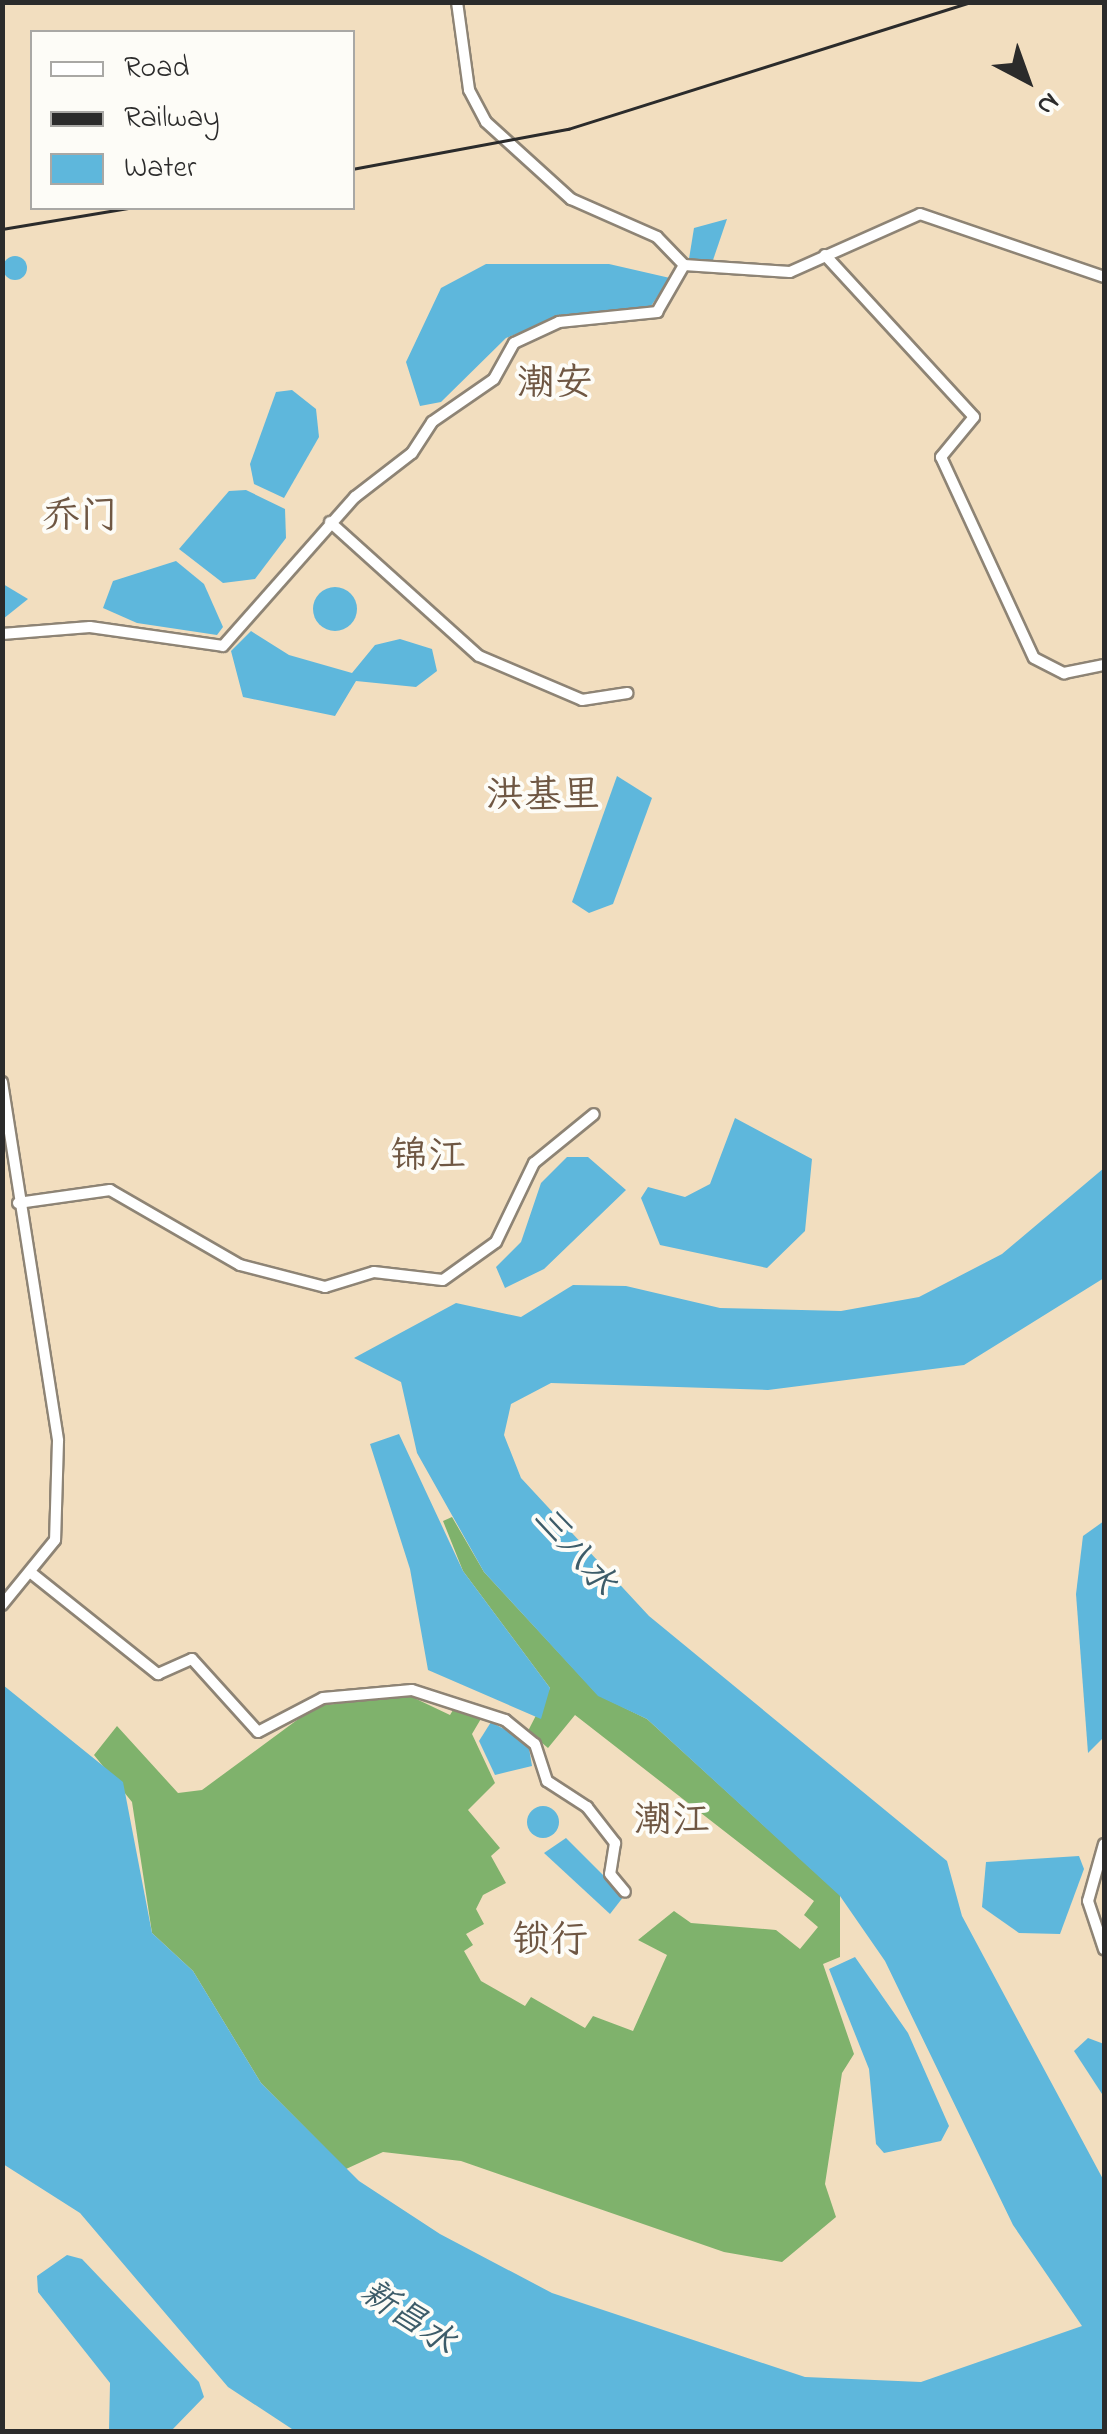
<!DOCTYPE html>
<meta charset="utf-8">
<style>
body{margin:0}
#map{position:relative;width:1107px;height:2434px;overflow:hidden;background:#f2debf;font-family:"Indie Flower","LXGW WenKai TC",sans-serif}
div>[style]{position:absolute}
.forest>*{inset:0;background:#7fb26c}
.water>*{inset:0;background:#5eb7dc}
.round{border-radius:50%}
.roads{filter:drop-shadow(2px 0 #8e8475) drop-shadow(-2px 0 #8e8475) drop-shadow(0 2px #8e8475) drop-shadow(0 -2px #8e8475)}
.minor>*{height:10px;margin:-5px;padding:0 5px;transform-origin:5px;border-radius:5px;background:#fff}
.rail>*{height:2.5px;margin:-1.25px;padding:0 1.25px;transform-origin:1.25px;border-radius:1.25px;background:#2b2b2b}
span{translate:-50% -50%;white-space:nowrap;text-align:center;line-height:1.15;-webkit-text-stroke:8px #fdfcf7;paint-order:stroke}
.water-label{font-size:35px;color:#3d5c69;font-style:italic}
.quarter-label{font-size:38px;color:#6f5743}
.frame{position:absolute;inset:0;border:5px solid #2b2b2b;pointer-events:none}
.legend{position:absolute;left:30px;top:30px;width:325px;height:180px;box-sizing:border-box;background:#fdfcf7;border:2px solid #a9a8a5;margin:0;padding:12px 18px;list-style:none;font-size:30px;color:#2b2b2b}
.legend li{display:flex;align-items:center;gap:20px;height:50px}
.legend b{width:50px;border:2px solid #a9a8a5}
.north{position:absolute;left:977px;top:30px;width:100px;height:100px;-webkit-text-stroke:8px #fdfcf7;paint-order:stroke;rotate:139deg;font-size:28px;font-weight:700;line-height:40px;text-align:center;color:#2b2b2b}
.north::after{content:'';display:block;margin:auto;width:35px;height:45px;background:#2b2b2b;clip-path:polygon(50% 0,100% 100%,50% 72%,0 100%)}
</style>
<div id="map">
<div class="forest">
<i style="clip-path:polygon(452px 1517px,484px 1572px,598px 1695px,647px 1719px,840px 1895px,840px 1957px,823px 1964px,854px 2054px,842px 2073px,825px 2184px,836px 2217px,782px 2262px,724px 2252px,461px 2161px,383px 2152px,346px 2169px,261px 2083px,193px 1971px,152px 1933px,132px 1802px,94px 1755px,117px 1726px,178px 1793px,202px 1790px,316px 1706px,410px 1696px,450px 1715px,456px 1705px,482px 1717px,472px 1734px,495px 1783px,468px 1810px,500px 1848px,491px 1856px,506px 1883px,483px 1895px,476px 1909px,484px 1924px,466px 1934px,473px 1945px,464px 1951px,481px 1981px,525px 2006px,531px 1997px,585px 2028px,593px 2016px,633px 2031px,667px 1955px,638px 1940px,674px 1911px,691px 1923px,776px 1930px,800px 1949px,818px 1927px,804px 1915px,814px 1901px,575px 1715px,548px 1748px,528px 1731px,550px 1688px,463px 1571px,443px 1521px)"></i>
</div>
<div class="water">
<i style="clip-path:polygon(727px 219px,712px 263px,689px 259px,694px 228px)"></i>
<i class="round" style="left:3px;top:256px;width:24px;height:24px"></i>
<i style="clip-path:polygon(486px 264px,609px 264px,670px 278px,649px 309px,562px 316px,506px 338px,441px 402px,420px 406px,406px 362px,441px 288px)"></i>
<i style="clip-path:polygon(292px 390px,316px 409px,319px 437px,284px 498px,254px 484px,250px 464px,276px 392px)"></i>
<i style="clip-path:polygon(246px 490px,285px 509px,286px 538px,255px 579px,223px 583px,179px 549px,229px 491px)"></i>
<i style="clip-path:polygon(176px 561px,204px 584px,223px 627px,217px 635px,137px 623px,103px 608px,113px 581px)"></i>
<i style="clip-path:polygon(3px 584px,28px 599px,3px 619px,2px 584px)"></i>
<i class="round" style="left:313px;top:587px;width:44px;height:44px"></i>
<i style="clip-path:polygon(251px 631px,289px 655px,352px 673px,375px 645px,400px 639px,432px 649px,437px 671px,416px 687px,356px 681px,335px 716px,243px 697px,231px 651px)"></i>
<i style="clip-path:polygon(617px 776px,652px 798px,613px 904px,589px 913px,572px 902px)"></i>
<i style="clip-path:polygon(735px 1118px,812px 1159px,805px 1231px,767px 1268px,660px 1245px,641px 1198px,648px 1187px,685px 1197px,710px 1184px)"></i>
<i style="clip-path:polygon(567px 1157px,588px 1157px,626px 1190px,544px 1269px,505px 1288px,496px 1267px,521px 1242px,541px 1183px)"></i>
<i style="clip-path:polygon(1104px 1168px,1104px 1278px,964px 1365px,768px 1390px,551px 1383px,511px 1404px,504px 1435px,521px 1478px,649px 1616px,947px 1861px,962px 1916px,1104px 2181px,1104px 2431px,295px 2431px,228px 2387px,80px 2213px,3px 2164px,3px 1685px,123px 1782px,152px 1933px,193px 1971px,261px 2083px,359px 2181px,440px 2234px,552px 2293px,805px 2377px,921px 2382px,1082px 2326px,1013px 2225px,885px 1961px,840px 1896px,647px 1719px,598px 1696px,484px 1572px,417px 1453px,401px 1382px,354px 1358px,456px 1303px,521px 1317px,573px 1285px,626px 1286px,720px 1308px,841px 1311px,919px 1297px,1002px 1254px)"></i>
<i style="clip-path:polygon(399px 1434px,463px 1571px,550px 1688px,541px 1719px,428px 1670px,410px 1569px,370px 1444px)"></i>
<i style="clip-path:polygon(1104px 1521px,1104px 1737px,1088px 1753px,1076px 1594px,1083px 1536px)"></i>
<i style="clip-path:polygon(491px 1722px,528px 1742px,532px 1766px,495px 1775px,479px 1741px)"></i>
<i class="round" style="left:527px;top:1806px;width:32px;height:32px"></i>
<i style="clip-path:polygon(566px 1838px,624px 1896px,610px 1914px,544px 1853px)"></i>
<i style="clip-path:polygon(1079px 1856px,1084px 1869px,1060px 1934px,1019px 1933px,982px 1907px,986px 1862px)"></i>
<i style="clip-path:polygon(855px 1957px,908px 2033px,949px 2126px,941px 2141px,884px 2153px,876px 2144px,869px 2069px,829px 1969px)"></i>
<i style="clip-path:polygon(1088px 2038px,1104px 2044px,1104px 2097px,1074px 2051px)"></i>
<i style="clip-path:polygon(67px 2255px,82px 2259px,199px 2382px,204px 2397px,171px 2431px,109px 2431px,110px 2383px,38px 2292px,37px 2276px)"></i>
</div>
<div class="roads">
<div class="minor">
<i style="left:457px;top:2px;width:89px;rotate:82.2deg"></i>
<i style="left:469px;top:90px;width:36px;rotate:62deg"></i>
<i style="left:486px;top:122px;width:115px;rotate:42.2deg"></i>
<i style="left:571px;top:199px;width:94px;rotate:23.8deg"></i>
<i style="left:657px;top:237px;width:39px;rotate:46deg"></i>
<i style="left:684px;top:265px;width:106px;rotate:3.8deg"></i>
<i style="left:790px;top:272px;width:142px;rotate:-24deg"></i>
<i style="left:920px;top:214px;width:194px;rotate:18.9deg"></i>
<i style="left:825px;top:255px;width:220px;rotate:47.4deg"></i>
<i style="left:974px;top:417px;width:52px;rotate:129.5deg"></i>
<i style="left:941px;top:457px;width:221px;rotate:65.2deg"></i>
<i style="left:1034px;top:658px;width:34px;rotate:27deg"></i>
<i style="left:1064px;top:673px;width:41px;rotate:-11.3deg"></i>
<i style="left:330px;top:522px;width:200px;rotate:42deg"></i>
<i style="left:479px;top:656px;width:112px;rotate:23.1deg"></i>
<i style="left:582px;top:700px;width:46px;rotate:-8.8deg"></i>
<i style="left:2px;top:634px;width:88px;rotate:-4.5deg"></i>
<i style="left:90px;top:627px;width:134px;rotate:8.1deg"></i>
<i style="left:223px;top:646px;width:199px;rotate:-48.5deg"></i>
<i style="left:355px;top:497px;width:72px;rotate:-37.7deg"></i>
<i style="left:412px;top:453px;width:37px;rotate:-57deg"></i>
<i style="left:432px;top:422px;width:75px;rotate:-34.7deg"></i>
<i style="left:494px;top:379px;width:41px;rotate:-60.9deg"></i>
<i style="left:514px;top:343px;width:50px;rotate:-25deg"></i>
<i style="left:559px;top:322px;width:99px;rotate:-5.8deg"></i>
<i style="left:657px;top:312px;width:54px;rotate:-60.1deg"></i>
<i style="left:2px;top:1082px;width:363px;rotate:81.1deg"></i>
<i style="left:58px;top:1441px;width:99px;rotate:91.7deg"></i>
<i style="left:55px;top:1540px;width:84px;rotate:129.2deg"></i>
<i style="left:18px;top:1203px;width:93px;rotate:-8deg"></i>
<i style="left:110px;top:1190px;width:150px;rotate:30deg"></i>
<i style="left:240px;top:1265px;width:88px;rotate:14.5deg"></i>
<i style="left:325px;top:1287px;width:51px;rotate:-17deg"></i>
<i style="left:374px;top:1272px;width:69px;rotate:6.6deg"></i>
<i style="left:443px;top:1280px;width:65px;rotate:-35.6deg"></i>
<i style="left:496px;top:1242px;width:88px;rotate:-64.3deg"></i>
<i style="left:534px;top:1163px;width:77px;rotate:-39.2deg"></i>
<i style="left:30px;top:1572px;width:164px;rotate:38.6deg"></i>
<i style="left:158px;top:1674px;width:37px;rotate:-24deg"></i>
<i style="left:192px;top:1659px;width:98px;rotate:47.9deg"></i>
<i style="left:258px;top:1732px;width:73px;rotate:-27.6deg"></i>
<i style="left:323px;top:1698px;width:89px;rotate:-5.1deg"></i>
<i style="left:412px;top:1690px;width:98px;rotate:17.9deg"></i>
<i style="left:505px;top:1720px;width:38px;rotate:39deg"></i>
<i style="left:535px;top:1744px;width:39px;rotate:72deg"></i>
<i style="left:547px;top:1781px;width:48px;rotate:33deg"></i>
<i style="left:587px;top:1807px;width:46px;rotate:52.1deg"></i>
<i style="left:615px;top:1843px;width:31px;rotate:99deg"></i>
<i style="left:610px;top:1874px;width:23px;rotate:50deg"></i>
<i style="left:1104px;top:1844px;width:59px;rotate:105.7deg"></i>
<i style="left:1088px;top:1901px;width:51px;rotate:71.6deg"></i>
</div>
</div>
<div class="rail">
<i style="left:352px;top:169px;width:220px;rotate:-10.5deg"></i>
<i style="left:568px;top:129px;width:423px;rotate:-17.5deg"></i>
<i style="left:2px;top:229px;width:129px;rotate:-9.4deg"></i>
</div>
<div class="water-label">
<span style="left:573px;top:1552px;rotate:49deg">三八水</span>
<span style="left:407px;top:2319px;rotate:34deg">新昌水</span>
</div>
<div class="quarter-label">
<span style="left:555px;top:386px">潮安</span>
<span style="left:80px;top:519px">乔门</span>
<span style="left:543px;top:798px">洪基里</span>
<span style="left:428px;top:1159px">锦江</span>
<span style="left:672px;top:1823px">潮江</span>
<span style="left:550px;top:1943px">锁行</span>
</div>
<div class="frame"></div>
<ul class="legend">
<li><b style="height:12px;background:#fff"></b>Road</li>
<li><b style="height:12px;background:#2b2b2b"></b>Railway</li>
<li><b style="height:28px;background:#5eb7dc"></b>Water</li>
</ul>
<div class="north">N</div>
</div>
